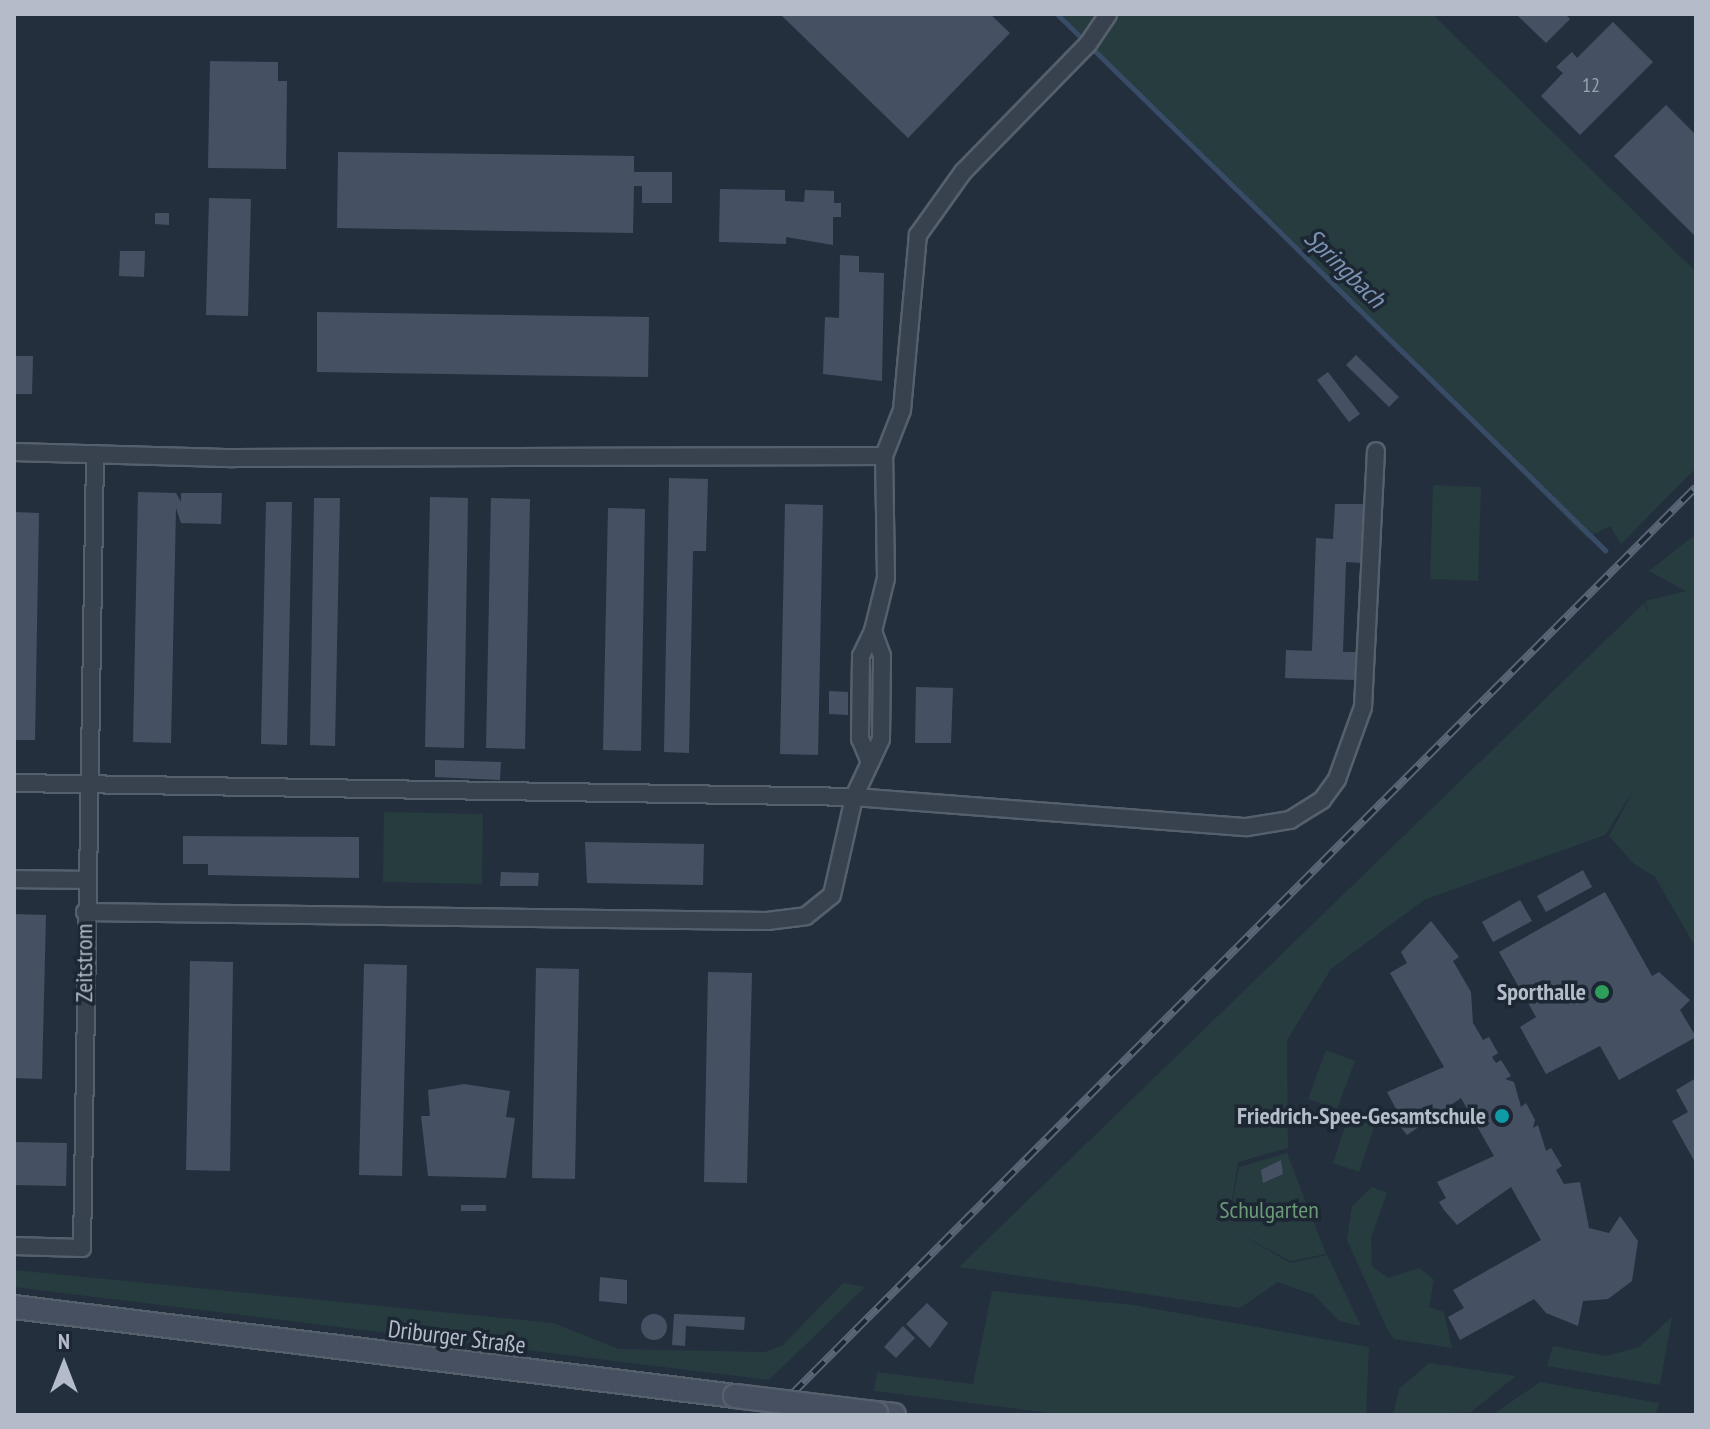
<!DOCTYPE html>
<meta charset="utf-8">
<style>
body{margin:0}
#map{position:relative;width:1710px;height:1429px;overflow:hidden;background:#242f3e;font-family:"PT Sans Narrow",sans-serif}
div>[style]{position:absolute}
.green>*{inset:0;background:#263c3f}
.stream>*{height:5px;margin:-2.5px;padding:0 2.5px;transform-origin:2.5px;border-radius:2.5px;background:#394c67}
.building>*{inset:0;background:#455162}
.round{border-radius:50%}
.roads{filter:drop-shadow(2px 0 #565f6c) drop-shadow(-2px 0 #565f6c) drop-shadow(0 2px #565f6c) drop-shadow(0 -2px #565f6c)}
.street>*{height:16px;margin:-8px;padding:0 8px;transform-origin:8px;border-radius:8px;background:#38414e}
.secondary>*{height:22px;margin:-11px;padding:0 11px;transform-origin:11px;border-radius:11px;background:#465061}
.rail>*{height:8px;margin-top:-4px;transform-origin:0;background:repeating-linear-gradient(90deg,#1d2633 0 15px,#5a6575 0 30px);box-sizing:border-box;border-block:2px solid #5a6575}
.bridges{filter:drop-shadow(2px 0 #565f6c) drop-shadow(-2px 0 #565f6c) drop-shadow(0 2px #565f6c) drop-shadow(0 -2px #565f6c)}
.secondary-bridge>*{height:22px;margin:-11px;padding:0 11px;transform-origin:11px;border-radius:11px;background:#465061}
.dots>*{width:22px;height:22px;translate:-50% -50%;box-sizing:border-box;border:4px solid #1d2633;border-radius:50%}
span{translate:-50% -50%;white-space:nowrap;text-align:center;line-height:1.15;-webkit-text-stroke:7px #1d2633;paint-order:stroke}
.number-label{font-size:20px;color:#98a1af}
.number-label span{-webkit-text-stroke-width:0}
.street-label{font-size:24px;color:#b4bcc9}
.poi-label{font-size:24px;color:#b4bcc9;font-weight:700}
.right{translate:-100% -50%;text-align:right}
.park-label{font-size:24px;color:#6b9a76}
.water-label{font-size:26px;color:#7c92b1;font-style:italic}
.frame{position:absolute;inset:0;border:16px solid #b4bcc9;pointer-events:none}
.north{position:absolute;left:24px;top:1325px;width:80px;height:80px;-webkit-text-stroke:6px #1d2633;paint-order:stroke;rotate:0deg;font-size:22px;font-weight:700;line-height:32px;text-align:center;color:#b4bcc9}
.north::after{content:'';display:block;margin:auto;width:28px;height:36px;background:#b4bcc9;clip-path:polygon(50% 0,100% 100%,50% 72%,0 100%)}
</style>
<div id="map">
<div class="green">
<i style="clip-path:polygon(1061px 14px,1432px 14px,1696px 272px,1696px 468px,1621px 544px,1610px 526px,1587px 538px)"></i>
<i style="clip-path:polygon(1433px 485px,1481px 487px,1478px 581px,1430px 579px)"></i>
<i style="clip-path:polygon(1696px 534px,1696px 948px,1655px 877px,1633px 863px,1609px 836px,1635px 788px,1605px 835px,1424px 900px,1331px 969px,1287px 1040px,1288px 1148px,1238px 1162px,1228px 1227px,1239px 1167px,1287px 1153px,1326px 1254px,1290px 1261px,1235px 1231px,1290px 1263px,1327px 1255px,1361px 1326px,1339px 1321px,1314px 1295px,1278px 1282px,1240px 1308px,959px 1267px,1644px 603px,1649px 614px,1645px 601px,1686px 591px,1649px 571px)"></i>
<i style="clip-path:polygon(384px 812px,483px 814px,482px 884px,383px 882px)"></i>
<i style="clip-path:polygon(1326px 1050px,1355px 1061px,1337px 1109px,1308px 1099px)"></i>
<i style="clip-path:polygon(1350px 1112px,1376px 1121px,1359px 1172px,1333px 1163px)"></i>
<i style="clip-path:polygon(1372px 1187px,1387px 1193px,1371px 1238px,1372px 1266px,1388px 1278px,1420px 1268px,1434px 1280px,1429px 1307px,1444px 1312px,1452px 1348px,1394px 1339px,1388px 1331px,1347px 1240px,1352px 1206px)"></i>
<i style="clip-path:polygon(14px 1270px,553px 1323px,619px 1349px,765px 1352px,783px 1345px,843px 1283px,865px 1287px,769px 1380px,14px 1287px)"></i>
<i style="clip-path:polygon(992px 1291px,1133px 1305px,1369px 1347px,1366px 1415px,1065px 1415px,874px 1391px,877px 1372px,973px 1384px)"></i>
<i style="clip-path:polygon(1672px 1317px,1660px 1385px,1547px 1366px,1553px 1346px,1606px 1356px,1639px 1347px)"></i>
<i style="clip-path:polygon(1429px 1363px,1516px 1376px,1471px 1412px,1393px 1415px,1399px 1389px)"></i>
<i style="clip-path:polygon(1540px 1382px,1659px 1403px,1655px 1415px,1492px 1415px)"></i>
</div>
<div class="stream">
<i style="left:1057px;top:14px;width:767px;rotate:44.37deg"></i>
</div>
<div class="building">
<i style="clip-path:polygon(780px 14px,990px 14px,1010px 33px,908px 138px)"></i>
<i style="clip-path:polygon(1516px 14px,1565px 14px,1570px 19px,1546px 43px)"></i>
<i style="clip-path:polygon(1613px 22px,1653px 62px,1580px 135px,1541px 96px,1563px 73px,1556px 67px,1572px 52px,1577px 58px)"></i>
<i style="clip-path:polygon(210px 61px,278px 62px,278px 81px,287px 81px,286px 169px,208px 168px)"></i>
<i style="clip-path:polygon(1666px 105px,1696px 135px,1696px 237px,1614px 156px)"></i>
<i style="clip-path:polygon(338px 152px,634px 156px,634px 172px,672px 172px,672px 203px,642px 203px,642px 186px,634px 186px,633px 233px,337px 228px)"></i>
<i style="clip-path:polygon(720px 189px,785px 190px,785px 201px,804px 202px,805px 190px,834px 191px,834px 203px,841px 203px,841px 217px,833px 217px,833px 245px,786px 237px,786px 244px,719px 242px)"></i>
<i style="clip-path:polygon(209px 198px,251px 199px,248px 316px,206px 315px)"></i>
<i style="clip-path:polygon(155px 213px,169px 213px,169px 225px,155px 224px)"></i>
<i style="clip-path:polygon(120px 251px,145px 251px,144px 277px,119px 276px)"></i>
<i style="clip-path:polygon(840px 255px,859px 256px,859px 272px,884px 273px,882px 381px,823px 374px,825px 317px,839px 318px)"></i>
<i style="clip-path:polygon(317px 312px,649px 317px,648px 377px,317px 372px)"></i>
<i style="clip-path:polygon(1356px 355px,1399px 397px,1389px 407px,1346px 365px)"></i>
<i style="clip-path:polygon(14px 356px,33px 356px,32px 394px,14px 394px)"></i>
<i style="clip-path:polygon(1328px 372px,1360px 414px,1349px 422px,1317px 380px)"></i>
<i style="clip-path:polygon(669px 478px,708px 479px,706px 551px,693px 551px,689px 753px,664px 752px)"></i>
<i style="clip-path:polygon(138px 492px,176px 493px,181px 502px,181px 493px,222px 493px,221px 524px,181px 523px,176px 508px,171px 743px,133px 742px)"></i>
<i style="clip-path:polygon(430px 497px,468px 498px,464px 748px,425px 747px)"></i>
<i style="clip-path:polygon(314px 498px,340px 498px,335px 746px,310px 745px)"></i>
<i style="clip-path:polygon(491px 498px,530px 499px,525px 749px,486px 748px)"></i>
<i style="clip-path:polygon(266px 502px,292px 502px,287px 745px,261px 744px)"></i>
<i style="clip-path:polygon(785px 504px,823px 505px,818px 755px,780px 754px)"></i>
<i style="clip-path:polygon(1335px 504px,1365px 504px,1362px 563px,1346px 562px,1343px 652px,1356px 652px,1355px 680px,1285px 678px,1286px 650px,1312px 651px,1316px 538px,1333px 539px)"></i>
<i style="clip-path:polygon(608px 508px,645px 509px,641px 751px,603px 750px)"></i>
<i style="clip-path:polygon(14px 512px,39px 513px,35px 740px,14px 740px)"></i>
<i style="clip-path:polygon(916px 687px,953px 688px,951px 743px,915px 743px)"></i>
<i style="clip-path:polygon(829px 691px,848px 692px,848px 715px,829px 714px)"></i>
<i style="clip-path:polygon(435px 760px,501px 762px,500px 780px,435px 777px)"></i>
<i style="clip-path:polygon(183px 836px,359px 837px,359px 878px,208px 875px,208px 864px,183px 864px)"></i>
<i style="clip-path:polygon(585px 842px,704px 844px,703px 885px,587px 883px)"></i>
<i style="clip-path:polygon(1583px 870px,1592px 887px,1546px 912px,1537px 896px)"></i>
<i style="clip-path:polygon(501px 872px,539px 873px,538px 886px,500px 886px)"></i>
<i style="clip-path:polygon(1605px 892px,1652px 976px,1659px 972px,1690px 1000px,1680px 1010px,1696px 1037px,1619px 1080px,1600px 1046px,1546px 1074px,1520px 1027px,1536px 1017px,1499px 952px)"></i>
<i style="clip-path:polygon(1520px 900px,1532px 921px,1493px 942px,1482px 922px)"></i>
<i style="clip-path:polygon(14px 914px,46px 915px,42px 1079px,14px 1078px)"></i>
<i style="clip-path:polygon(1431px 921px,1459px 957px,1453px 961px,1471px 992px,1473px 1023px,1483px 1040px,1489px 1037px,1498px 1053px,1492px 1057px,1496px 1063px,1501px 1060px,1511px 1076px,1505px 1079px,1514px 1082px,1521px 1107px,1526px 1103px,1535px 1120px,1533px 1128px,1538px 1125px,1546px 1151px,1551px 1148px,1562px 1166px,1556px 1170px,1564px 1184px,1580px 1182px,1589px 1228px,1609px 1233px,1620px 1216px,1638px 1241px,1632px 1281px,1608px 1299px,1583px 1301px,1578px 1326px,1546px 1313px,1534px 1299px,1460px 1340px,1448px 1317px,1464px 1308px,1453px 1290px,1541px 1240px,1511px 1187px,1457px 1225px,1444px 1210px,1439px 1202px,1446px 1198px,1437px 1182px,1494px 1156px,1461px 1098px,1407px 1135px,1389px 1113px,1396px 1109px,1387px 1092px,1444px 1067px,1390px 973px,1407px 963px,1401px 952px)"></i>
<i style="clip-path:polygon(190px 961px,233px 962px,230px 1171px,186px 1170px)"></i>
<i style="clip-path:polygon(364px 964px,407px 965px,402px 1176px,359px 1175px)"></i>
<i style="clip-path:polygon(536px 968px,579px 969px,575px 1179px,532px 1178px)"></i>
<i style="clip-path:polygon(708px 972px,752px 973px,747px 1183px,704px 1182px)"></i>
<i style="clip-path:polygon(1696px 1078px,1696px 1164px,1672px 1121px,1688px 1112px,1676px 1090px)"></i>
<i style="clip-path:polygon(464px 1084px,510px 1091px,506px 1117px,515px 1118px,506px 1178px,428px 1176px,421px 1116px,430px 1116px,428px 1090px)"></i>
<i style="clip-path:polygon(14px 1142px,67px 1143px,66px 1186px,14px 1185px)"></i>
<i style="clip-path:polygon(1281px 1160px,1283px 1174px,1263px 1183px,1261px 1170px)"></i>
<i style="clip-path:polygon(461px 1205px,486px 1205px,486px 1211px,461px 1211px)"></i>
<i style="clip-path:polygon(600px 1277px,627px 1280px,627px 1304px,599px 1301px)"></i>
<i style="clip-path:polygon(927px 1303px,948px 1323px,930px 1348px,906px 1324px)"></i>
<i class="round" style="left:641px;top:1314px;width:26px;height:26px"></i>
<i style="clip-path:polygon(674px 1314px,745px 1317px,744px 1330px,686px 1326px,685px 1346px,672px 1345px)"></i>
<i style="clip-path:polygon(903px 1326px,915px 1338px,896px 1358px,884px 1347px)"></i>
</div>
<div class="roads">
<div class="street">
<i style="left:14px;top:452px;width:220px;rotate:1.6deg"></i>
<i style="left:234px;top:458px;width:650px;rotate:-0.18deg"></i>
<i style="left:884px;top:456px;width:49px;rotate:-68.6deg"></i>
<i style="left:902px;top:410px;width:176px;rotate:-84.8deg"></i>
<i style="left:918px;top:235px;width:77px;rotate:-54.5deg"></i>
<i style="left:963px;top:172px;width:179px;rotate:-45.7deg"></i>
<i style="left:1088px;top:44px;width:36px;rotate:-56deg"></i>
<i style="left:870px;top:762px;width:25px;rotate:-113deg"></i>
<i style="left:860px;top:739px;width:83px;rotate:-89.3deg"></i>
<i style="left:861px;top:656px;width:28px;rotate:-64deg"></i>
<i style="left:14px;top:783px;width:840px;rotate:0.95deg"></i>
<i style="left:854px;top:797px;width:394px;rotate:4.4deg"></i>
<i style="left:1247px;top:827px;width:44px;rotate:-9.2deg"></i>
<i style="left:1290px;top:820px;width:38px;rotate:-32deg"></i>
<i style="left:1322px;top:800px;width:26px;rotate:-54deg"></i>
<i style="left:1337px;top:779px;width:77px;rotate:-70.1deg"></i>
<i style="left:1363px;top:707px;width:256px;rotate:-87.1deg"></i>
<i style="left:14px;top:879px;width:71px;rotate:0.8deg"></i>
<i style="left:85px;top:912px;width:682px;rotate:0.76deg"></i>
<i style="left:767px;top:921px;width:39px;rotate:-7deg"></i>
<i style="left:806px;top:916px;width:33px;rotate:-39deg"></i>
<i style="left:832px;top:895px;width:100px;rotate:-77.3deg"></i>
<i style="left:854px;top:797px;width:64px;rotate:-65deg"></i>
<i style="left:881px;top:739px;width:83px;rotate:-89.3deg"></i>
<i style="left:882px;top:656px;width:27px;rotate:-110deg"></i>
<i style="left:873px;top:631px;width:55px;rotate:-76.2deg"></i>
<i style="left:886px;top:578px;width:122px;rotate:-90.9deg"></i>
<i style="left:14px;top:1246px;width:68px;rotate:1.7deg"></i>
<i style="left:82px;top:1248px;width:794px;rotate:-89.06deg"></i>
</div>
<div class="secondary">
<i style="left:14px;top:1307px;width:726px;rotate:7.04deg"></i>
<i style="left:876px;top:1413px;width:18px;rotate:6deg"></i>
</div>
</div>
<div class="rail">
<i style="left:771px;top:1415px;width:1310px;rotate:-45.09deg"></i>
</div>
<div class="bridges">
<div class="secondary-bridge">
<i style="left:735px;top:1396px;width:142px;rotate:6.9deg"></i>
</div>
</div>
<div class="dots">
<i style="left:1602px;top:992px;background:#2e9e5b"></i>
<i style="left:1502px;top:1116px;background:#0f9aa8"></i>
</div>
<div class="number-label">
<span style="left:1591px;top:85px">12</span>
</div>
<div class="street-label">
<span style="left:84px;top:963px;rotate:-90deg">Zeitstrom</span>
<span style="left:457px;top:1337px;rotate:7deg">Driburger Straße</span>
</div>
<div class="poi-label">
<span class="right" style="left:1586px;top:992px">Sporthalle</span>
<span class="right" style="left:1486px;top:1116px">Friedrich-Spee-Gesamtschule</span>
</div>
<div class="park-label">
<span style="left:1269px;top:1210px">Schulgarten</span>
</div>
<div class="water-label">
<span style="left:1345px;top:268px;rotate:44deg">Springbach</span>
</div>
<div class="frame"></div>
<div class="north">N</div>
</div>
